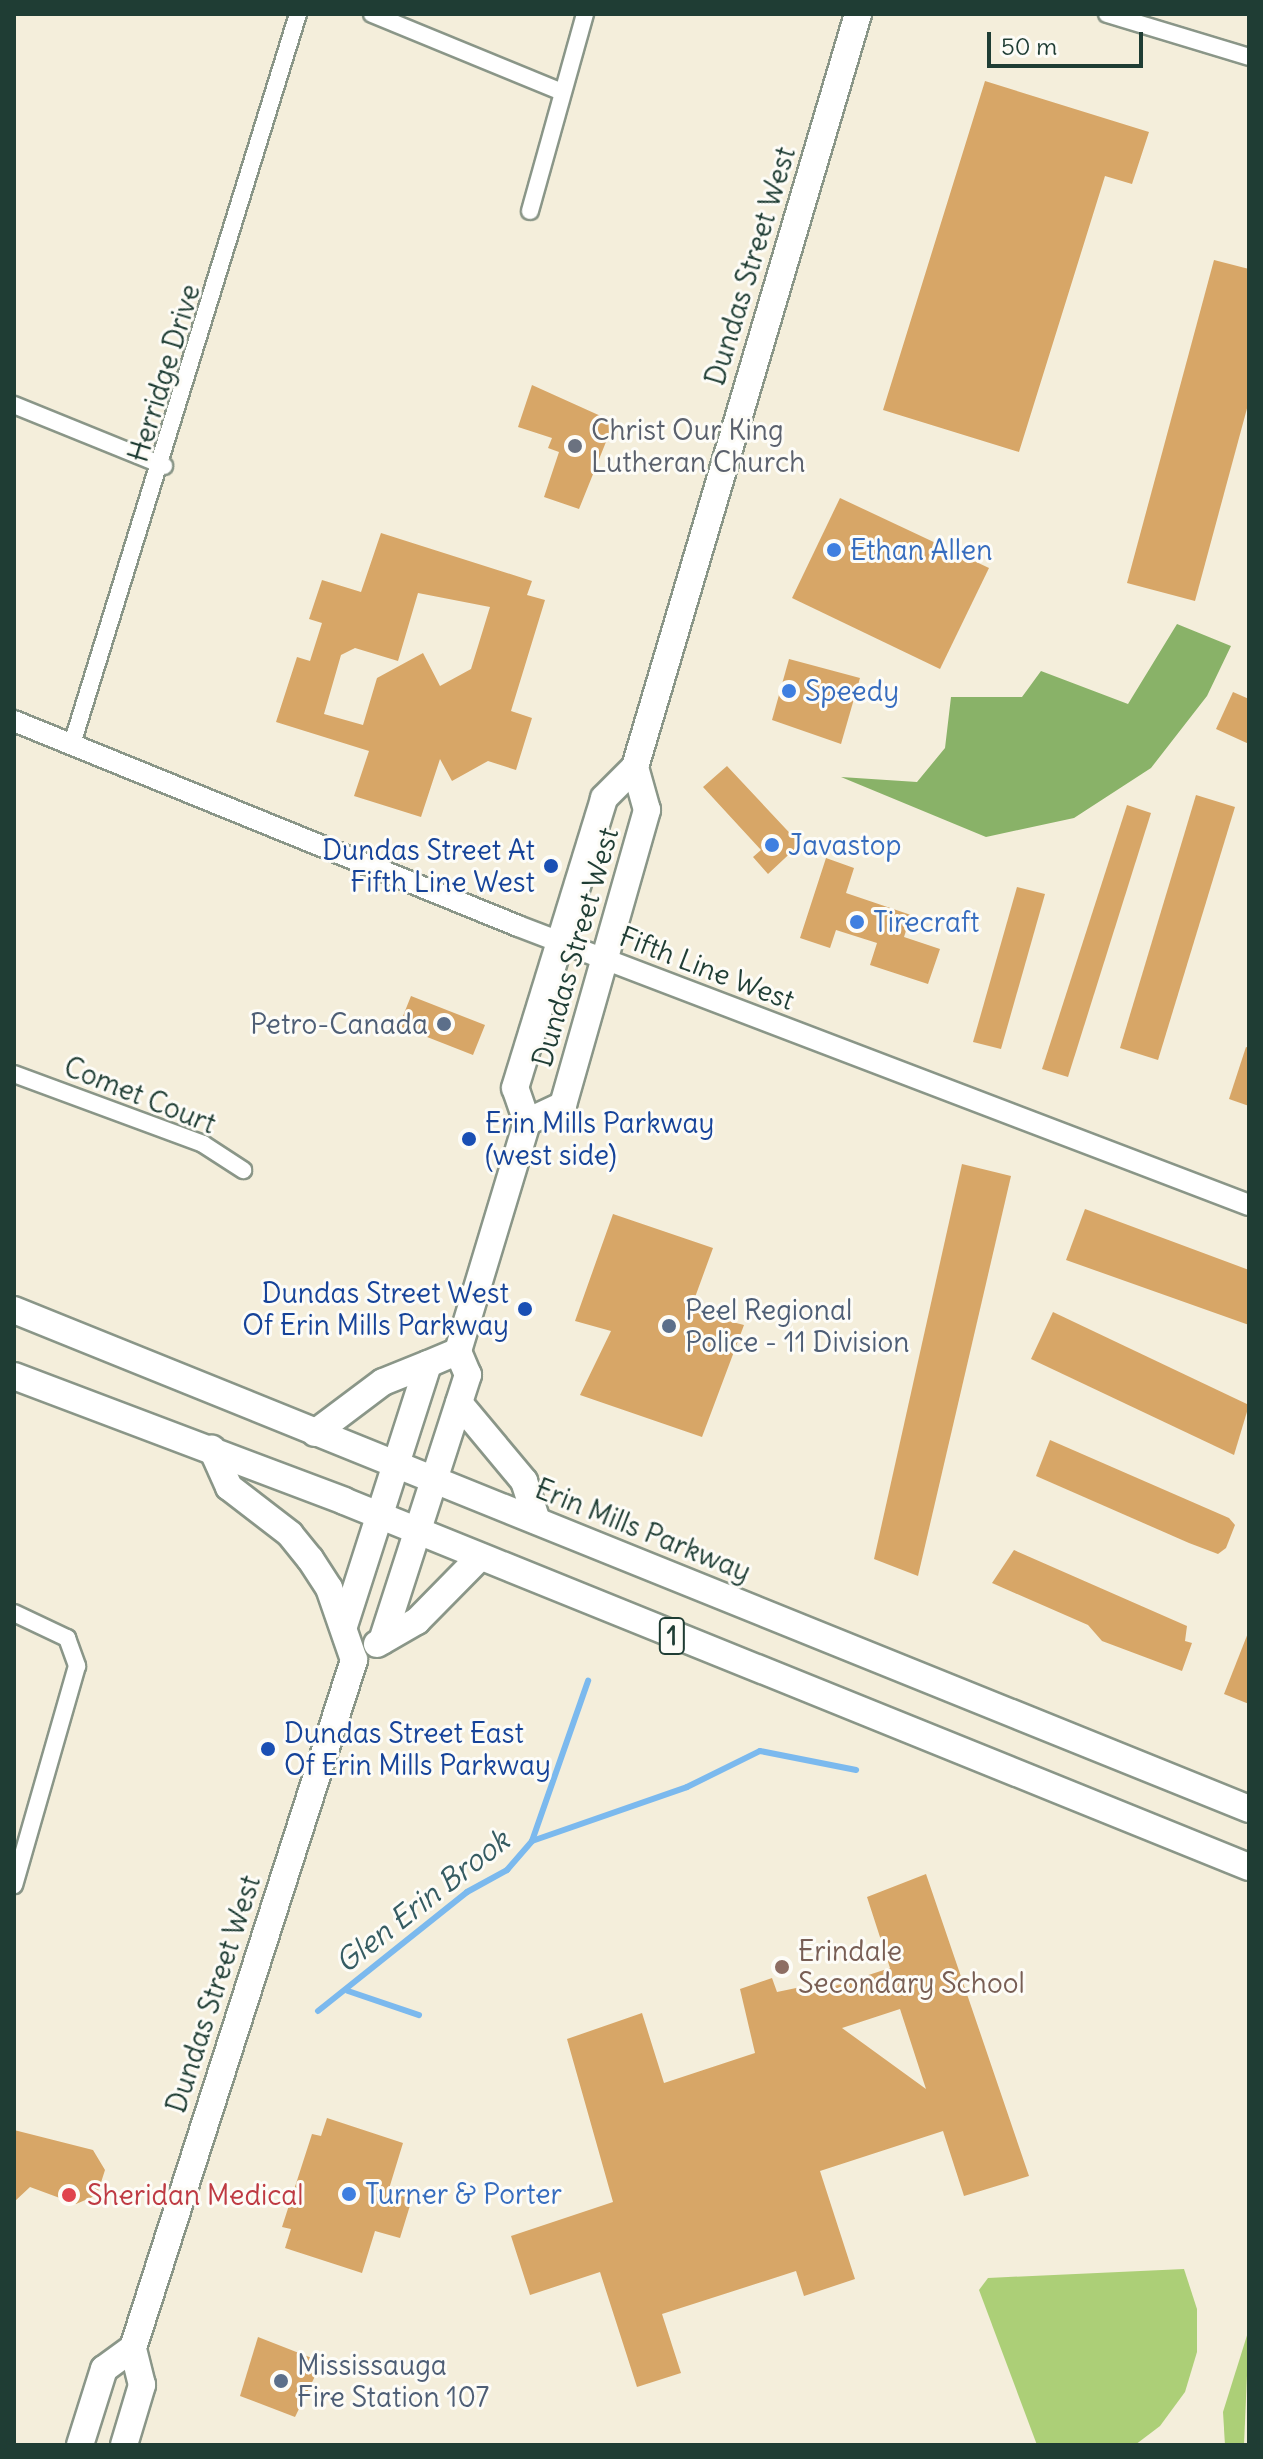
<!DOCTYPE html>
<style>
body{margin:0}
#map{position:relative;width:1263px;height:2459px;overflow:hidden;background:#f4eedb;font-family:Delius,sans-serif}
div>[style]{position:absolute}
.green>*{inset:0;background:#accf77}
.forest>*{inset:0;background:#89b268}
.stream>*{height:6px;margin:-3px;padding:0 3px;transform-origin:3px;border-radius:3px;background:#7bb9ee}
.building>*{inset:0;background:#d7a667}
.roads{filter:drop-shadow(2px 0 #8a9688) drop-shadow(-2px 0 #8a9688) drop-shadow(0 2px #8a9688) drop-shadow(0 -2px #8a9688)}
.minor>*{height:16px;margin:-8px;padding:0 8px;transform-origin:8px;border-radius:8px;background:#fff}
.tertiary>*{height:20px;margin:-10px;padding:0 10px;transform-origin:10px;border-radius:10px;background:#fff}
.primary>*{height:26px;margin:-13px;padding:0 13px;transform-origin:13px;border-radius:13px;background:#fff}
.dots>*{width:22px;height:22px;translate:-50% -50%;box-sizing:border-box;border:4px solid #fdfcf7;border-radius:50%}
span{translate:-50% -50%;white-space:nowrap;text-align:center;line-height:1.15;-webkit-text-stroke:6px #fdfcf7;paint-order:stroke}
.shield-label span{padding:2px 6px;background:#fdfcf7;border:2px solid;border-radius:6px;-webkit-text-stroke-width:0}
.shield-label{font-size:26px;color:#1f3d34;font-weight:700}
.street-label{font-size:28px;color:#1f3d34}
.worship-label{font-size:28px;color:#5b616d}
.left{translate:0 -50%;text-align:left}
.shop-label{font-size:28px;color:#366cbe}
.transit-label{font-size:28px;color:#164399}
.right{translate:-100% -50%;text-align:right}
.service-label{font-size:28px;color:#4e5e75}
.education-label{font-size:28px;color:#785e54}
.health-label{font-size:28px;color:#be3a42}
.water-label{font-size:30px;color:#365c62;font-style:italic}
.frame{position:absolute;inset:0;border:16px solid #1f3d34;pointer-events:none}
.scale{position:absolute;left:987px;top:32px;width:156px;height:36px;box-sizing:border-box;border:4px solid #1f3d34;border-top:0;padding-left:10px;font-size:24px;line-height:28px;white-space:nowrap;color:#1f3d34;-webkit-text-stroke:6px #fdfcf7;paint-order:stroke}
</style>
<div id="map">
<div class="green">
<i style="clip-path:polygon(1184px 2269px,1197px 2309px,1197px 2352px,1185px 2392px,1160px 2426px,1135px 2445px,1037px 2445px,979px 2290px,988px 2278px)"></i>
<i style="clip-path:polygon(1249px 2329px,1244px 2445px,1225px 2445px,1223px 2412px)"></i>
</div>
<div class="forest">
<i style="clip-path:polygon(1177px 624px,1231px 646px,1207px 696px,1151px 768px,1074px 818px,986px 837px,841px 777px,917px 782px,945px 748px,951px 697px,1022px 697px,1041px 671px,1128px 704px)"></i>
</div>
<div class="stream">
<i style="left:532px;top:1841px;width:164px;rotate:-19.2deg"></i>
<i style="left:687px;top:1787px;width:81px;rotate:-26.3deg"></i>
<i style="left:760px;top:1751px;width:98px;rotate:11.2deg"></i>
<i style="left:348px;top:1991px;width:75px;rotate:18.7deg"></i>
<i style="left:318px;top:2011px;width:191px;rotate:-38.6deg"></i>
<i style="left:467px;top:1892px;width:46px;rotate:-28.8deg"></i>
<i style="left:507px;top:1870px;width:38px;rotate:-49deg"></i>
<i style="left:532px;top:1841px;width:170px;rotate:-70.7deg"></i>
</div>
<div class="building">
<i style="clip-path:polygon(985px 81px,1149px 132px,1132px 184px,1105px 176px,1019px 452px,883px 410px)"></i>
<i style="clip-path:polygon(1214px 260px,1249px 269px,1249px 401px,1195px 601px,1127px 583px)"></i>
<i style="clip-path:polygon(532px 385px,614px 422px,579px 509px,544px 497px,559px 452px,548px 448px,552px 438px,518px 427px)"></i>
<i style="clip-path:polygon(840px 498px,989px 568px,940px 669px,792px 598px)"></i>
<i style="clip-path:polygon(evenodd,381px 533px,532px 581px,527px 595px,545px 600px,511px 711px,532px 718px,516px 770px,488px 761px,452px 781px,440px 759px,421px 817px,354px 796px,369px 751px,276px 722px,297px 657px,310px 661px,322px 623px,309px 619px,322px 580px,361px 592px,381px 533px,418px 593px,490px 607px,471px 669px,440px 686px,423px 653px,377px 678px,363px 725px,324px 714px,341px 655px,355px 648px,398px 661px,418px 593px)"></i>
<i style="clip-path:polygon(789px 659px,860px 678px,841px 744px,772px 720px)"></i>
<i style="clip-path:polygon(1233px 692px,1249px 699px,1249px 744px,1216px 729px)"></i>
<i style="clip-path:polygon(727px 766px,800px 844px,768px 874px,753px 857px,761px 850px,703px 787px)"></i>
<i style="clip-path:polygon(1196px 795px,1235px 807px,1158px 1060px,1120px 1048px)"></i>
<i style="clip-path:polygon(1127px 805px,1151px 813px,1068px 1077px,1042px 1069px)"></i>
<i style="clip-path:polygon(826px 858px,854px 868px,846px 893px,911px 915px,904px 937px,940px 949px,928px 984px,870px 965px,877px 943px,836px 930px,830px 948px,800px 938px)"></i>
<i style="clip-path:polygon(1017px 887px,1045px 894px,1001px 1049px,973px 1042px)"></i>
<i style="clip-path:polygon(411px 996px,485px 1025px,473px 1055px,399px 1026px)"></i>
<i style="clip-path:polygon(1246px 1047px,1249px 1048px,1249px 1106px,1229px 1099px)"></i>
<i style="clip-path:polygon(962px 1164px,1011px 1176px,918px 1576px,874px 1559px)"></i>
<i style="clip-path:polygon(1085px 1209px,1249px 1270px,1249px 1325px,1066px 1260px)"></i>
<i style="clip-path:polygon(613px 1214px,713px 1248px,690px 1311px,744px 1325px,702px 1437px,580px 1395px,611px 1331px,575px 1321px)"></i>
<i style="clip-path:polygon(1053px 1312px,1249px 1405px,1234px 1455px,1031px 1359px)"></i>
<i style="clip-path:polygon(1050px 1440px,1229px 1518px,1235px 1525px,1226px 1548px,1218px 1554px,1189px 1543px,1036px 1476px)"></i>
<i style="clip-path:polygon(1014px 1550px,1187px 1626px,1185px 1641px,1192px 1643px,1182px 1671px,1102px 1641px,1088px 1625px,992px 1583px)"></i>
<i style="clip-path:polygon(1248px 1633px,1249px 1633px,1249px 1704px,1224px 1694px)"></i>
<i style="clip-path:polygon(evenodd,926px 1874px,1029px 2176px,964px 2196px,943px 2131px,820px 2171px,855px 2279px,804px 2296px,796px 2271px,662px 2314px,681px 2373px,637px 2387px,600px 2272px,530px 2295px,511px 2236px,613px 2202px,567px 2039px,642px 2013px,664px 2083px,755px 2053px,740px 1989px,772px 1978px,777px 1992px,801px 1987px,804px 1996px,890px 1968px,867px 1897px,926px 1874px,900px 2009px,926px 2089px,842px 2028px,900px 2009px)"></i>
<i style="clip-path:polygon(327px 2118px,403px 2143px,388px 2192px,412px 2199px,400px 2238px,375px 2231px,362px 2273px,285px 2248px,291px 2229px,282px 2227px,312px 2134px,321px 2136px)"></i>
<i style="clip-path:polygon(14px 2130px,93px 2150px,105px 2170px,97px 2195px,76px 2204px,30px 2187px,14px 2202px)"></i>
<i style="clip-path:polygon(258px 2337px,322px 2362px,295px 2417px,240px 2396px)"></i>
</div>
<div class="roads">
<div class="minor">
<i style="left:372px;top:14px;width:203px;rotate:22.3deg"></i>
<i style="left:1107px;top:14px;width:148px;rotate:16.8deg"></i>
<i style="left:530px;top:211px;width:205px;rotate:-74.4deg"></i>
<i style="left:14px;top:405px;width:162px;rotate:22.1deg"></i>
<i style="left:72px;top:744px;width:764px;rotate:-72.8deg"></i>
<i style="left:14px;top:1074px;width:202px;rotate:20.3deg"></i>
<i style="left:203px;top:1144px;width:48px;rotate:33deg"></i>
<i style="left:14px;top:1613px;width:59px;rotate:25.3deg"></i>
<i style="left:67px;top:1638px;width:30px;rotate:70deg"></i>
<i style="left:77px;top:1666px;width:228px;rotate:106deg"></i>
</div>
<div class="tertiary">
<i style="left:14px;top:721px;width:544px;rotate:22.13deg"></i>
<i style="left:518px;top:926px;width:782px;rotate:20.89deg"></i>
</div>
<div class="primary">
<i style="left:527px;top:1122px;width:40px;rotate:-25deg"></i>
<i style="left:563px;top:1105px;width:307px;rotate:-74.1deg"></i>
<i style="left:647px;top:810px;width:45px;rotate:-105.6deg"></i>
<i style="left:14px;top:1310px;width:1332px;rotate:22deg"></i>
<i style="left:14px;top:1376px;width:353px;rotate:20.7deg"></i>
<i style="left:344px;top:1501px;width:976px;rotate:22.02deg"></i>
<i style="left:459px;top:1403px;width:102px;rotate:50.2deg"></i>
<i style="left:524px;top:1481px;width:42px;rotate:72deg"></i>
<i style="left:315px;top:1433px;width:85px;rotate:-36.9deg"></i>
<i style="left:383px;top:1382px;width:48px;rotate:-21.8deg"></i>
<i style="left:344px;top:1626px;width:275px;rotate:-72.2deg"></i>
<i style="left:428px;top:1364px;width:33px;rotate:-23deg"></i>
<i style="left:382px;top:1641px;width:280px;rotate:-72.1deg"></i>
<i style="left:468px;top:1375px;width:26px;rotate:-113deg"></i>
<i style="left:458px;top:1351px;width:239px;rotate:-73.2deg"></i>
<i style="left:527px;top:1122px;width:36px;rotate:-109deg"></i>
<i style="left:515px;top:1088px;width:303px;rotate:-72.9deg"></i>
<i style="left:604px;top:798px;width:44px;rotate:-45deg"></i>
<i style="left:635px;top:767px;width:785px;rotate:-73.5deg"></i>
<i style="left:377px;top:1644px;width:46px;rotate:-29.9deg"></i>
<i style="left:417px;top:1621px;width:90px;rotate:-45.5deg"></i>
<i style="left:80px;top:2445px;width:80px;rotate:-72.5deg"></i>
<i style="left:104px;top:2369px;width:36px;rotate:-36deg"></i>
<i style="left:124px;top:2445px;width:63px;rotate:-73.3deg"></i>
<i style="left:142px;top:2385px;width:38px;rotate:-104deg"></i>
<i style="left:133px;top:2348px;width:723px;rotate:-72.19deg"></i>
<i style="left:354px;top:1660px;width:76px;rotate:-109.1deg"></i>
<i style="left:329px;top:1588px;width:35px;rotate:-123deg"></i>
<i style="left:310px;top:1559px;width:32px;rotate:-129deg"></i>
<i style="left:290px;top:1534px;width:77px;rotate:-142.4deg"></i>
<i style="left:229px;top:1487px;width:42px;rotate:-114.1deg"></i>
</div>
</div>
<div class="dots">
<i style="left:575px;top:446px;background:#6b7280"></i>
<i style="left:834px;top:550px;background:#3f7fe0"></i>
<i style="left:789px;top:691px;background:#3f7fe0"></i>
<i style="left:772px;top:845px;background:#3f7fe0"></i>
<i style="left:551px;top:866px;background:#1a4fb4"></i>
<i style="left:857px;top:922px;background:#3f7fe0"></i>
<i style="left:444px;top:1024px;background:#5c6f8a"></i>
<i style="left:469px;top:1139px;background:#1a4fb4"></i>
<i style="left:525px;top:1309px;background:#1a4fb4"></i>
<i style="left:669px;top:1326px;background:#5c6f8a"></i>
<i style="left:268px;top:1749px;background:#1a4fb4"></i>
<i style="left:782px;top:1967px;background:#8d6e63"></i>
<i style="left:349px;top:2194px;background:#3f7fe0"></i>
<i style="left:69px;top:2195px;background:#e0444e"></i>
<i style="left:281px;top:2381px;background:#5c6f8a"></i>
</div>
<div class="shield-label">
<span style="left:672px;top:1636px">1</span>
</div>
<div class="street-label">
<span style="left:750px;top:266px;rotate:-73deg">Dundas Street West</span>
<span style="left:164px;top:373px;rotate:-73deg">Herridge Drive</span>
<span style="left:575px;top:947px;rotate:-74deg">Dundas Street West</span>
<span style="left:707px;top:968px;rotate:21deg">Fifth Line West</span>
<span style="left:140px;top:1095px;rotate:22deg">Comet Court</span>
<span style="left:643px;top:1530px;rotate:22deg">Erin Mills Parkway</span>
<span style="left:213px;top:1994px;rotate:-72deg">Dundas Street West</span>
</div>
<div class="worship-label">
<span class="left" style="left:591px;top:446px">Christ Our King<br>Lutheran Church</span>
</div>
<div class="shop-label">
<span class="left" style="left:850px;top:550px">Ethan Allen</span>
<span class="left" style="left:805px;top:691px">Speedy</span>
<span class="left" style="left:788px;top:845px">Javastop</span>
<span class="left" style="left:873px;top:922px">Tirecraft</span>
<span class="left" style="left:365px;top:2194px">Turner &amp; Porter</span>
</div>
<div class="transit-label">
<span class="right" style="left:535px;top:866px">Dundas Street At<br>Fifth Line West</span>
<span class="left" style="left:485px;top:1139px">Erin Mills Parkway<br>(west side)</span>
<span class="right" style="left:509px;top:1309px">Dundas Street West<br>Of Erin Mills Parkway</span>
<span class="left" style="left:284px;top:1749px">Dundas Street East<br>Of Erin Mills Parkway</span>
</div>
<div class="service-label">
<span class="right" style="left:428px;top:1024px">Petro-Canada</span>
<span class="left" style="left:685px;top:1326px">Peel Regional<br>Police - 11 Division</span>
<span class="left" style="left:297px;top:2381px">Mississauga<br>Fire Station 107</span>
</div>
<div class="education-label">
<span class="left" style="left:798px;top:1967px">Erindale<br>Secondary School</span>
</div>
<div class="health-label">
<span class="left" style="left:87px;top:2195px">Sheridan Medical</span>
</div>
<div class="water-label">
<span style="left:422px;top:1901px;rotate:-38deg">Glen Erin Brook</span>
</div>
<div class="frame"></div>
<div class="scale">50 m</div>
</div>
